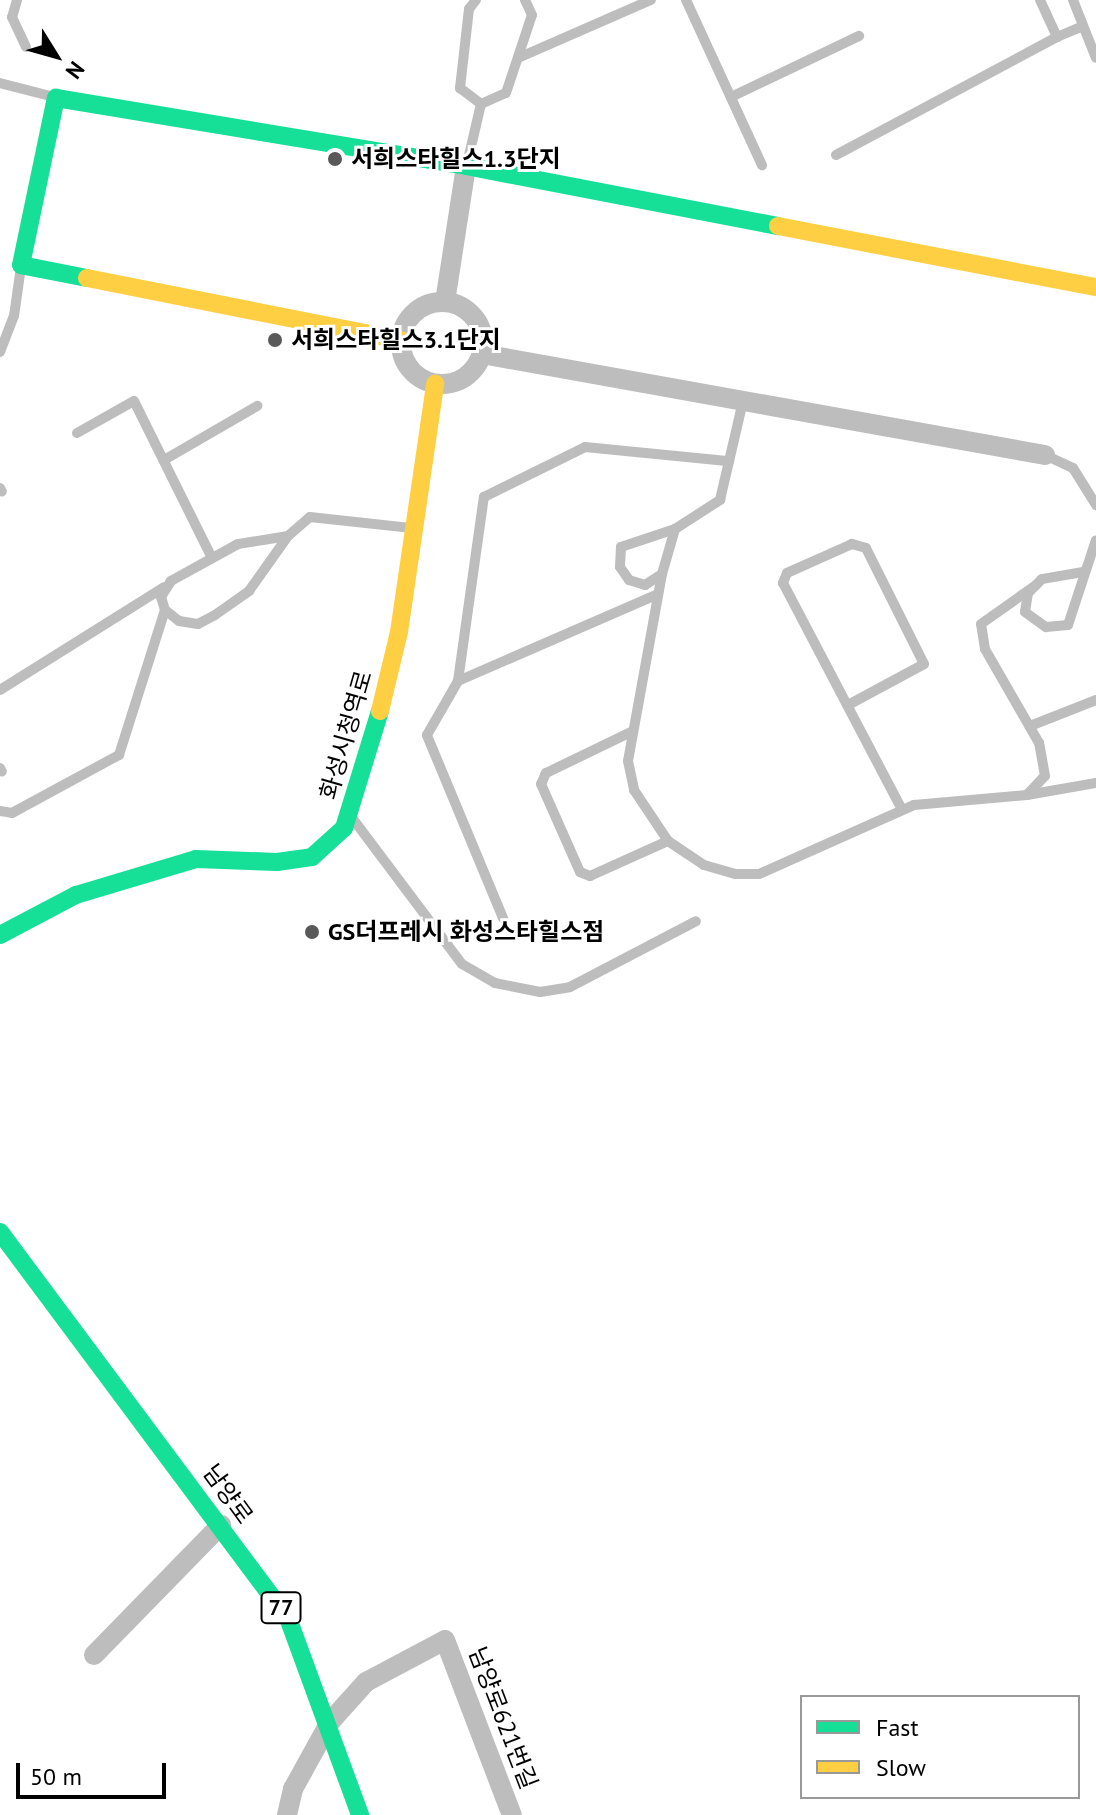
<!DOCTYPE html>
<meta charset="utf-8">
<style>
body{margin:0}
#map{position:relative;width:1096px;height:1815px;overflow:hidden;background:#fff;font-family:"PT Sans","Noto Sans KR",sans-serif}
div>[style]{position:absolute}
.lane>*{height:10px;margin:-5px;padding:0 5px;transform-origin:5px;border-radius:5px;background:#bdbdbd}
.street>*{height:20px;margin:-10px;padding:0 10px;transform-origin:10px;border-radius:10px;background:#bdbdbd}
.street>.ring{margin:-10px;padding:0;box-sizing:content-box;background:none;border:20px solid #bdbdbd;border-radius:50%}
.fast>*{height:18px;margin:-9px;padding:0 9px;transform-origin:9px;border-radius:9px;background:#16e098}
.slow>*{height:18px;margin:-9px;padding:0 9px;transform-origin:9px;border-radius:9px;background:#ffcf43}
.dots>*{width:22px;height:22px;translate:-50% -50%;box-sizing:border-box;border:4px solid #fff;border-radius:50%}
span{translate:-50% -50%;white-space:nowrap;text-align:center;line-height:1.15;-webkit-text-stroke:6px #fff;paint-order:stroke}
.shield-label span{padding:2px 6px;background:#fff;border:2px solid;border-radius:6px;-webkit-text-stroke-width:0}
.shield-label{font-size:22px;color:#000;font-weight:700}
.poi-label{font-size:24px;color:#000;font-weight:700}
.left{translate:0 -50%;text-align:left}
.street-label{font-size:24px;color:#000}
.legend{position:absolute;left:800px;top:1695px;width:280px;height:104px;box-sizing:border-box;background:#fff;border:2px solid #999;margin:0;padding:10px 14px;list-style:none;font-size:24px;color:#000}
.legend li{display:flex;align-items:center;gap:16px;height:40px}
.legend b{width:40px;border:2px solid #999}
.north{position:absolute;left:16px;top:16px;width:80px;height:80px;-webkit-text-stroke:6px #fff;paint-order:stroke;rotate:127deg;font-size:22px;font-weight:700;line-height:32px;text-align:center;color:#000}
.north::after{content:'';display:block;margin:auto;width:28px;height:36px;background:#000;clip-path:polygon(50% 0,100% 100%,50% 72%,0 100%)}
.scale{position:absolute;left:16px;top:1763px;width:150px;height:36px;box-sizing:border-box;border:4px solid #000;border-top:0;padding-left:10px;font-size:24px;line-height:28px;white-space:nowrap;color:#000;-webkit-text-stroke:6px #fff;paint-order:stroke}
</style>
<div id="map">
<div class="lane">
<i style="left:17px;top:0;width:18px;rotate:106deg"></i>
<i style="left:12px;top:17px;width:33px;rotate:65deg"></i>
<i style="left:476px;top:0;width:11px;rotate:128deg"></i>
<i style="left:469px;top:9px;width:80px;rotate:96.5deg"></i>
<i style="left:460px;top:88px;width:26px;rotate:37deg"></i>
<i style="left:686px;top:0;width:182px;rotate:65.3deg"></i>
<i style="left:1040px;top:0;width:41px;rotate:65.3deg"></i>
<i style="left:1057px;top:37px;width:28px;rotate:-23deg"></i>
<i style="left:1073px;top:0;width:62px;rotate:68.4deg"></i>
<i style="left:518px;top:58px;width:145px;rotate:-23.6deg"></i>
<i style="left:0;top:83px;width:56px;rotate:14.5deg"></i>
<i style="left:731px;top:97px;width:142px;rotate:-25.5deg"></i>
<i style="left:481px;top:104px;width:27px;rotate:-24deg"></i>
<i style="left:506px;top:93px;width:82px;rotate:-71.6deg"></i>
<i style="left:532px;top:15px;width:17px;rotate:-115deg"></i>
<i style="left:836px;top:155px;width:251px;rotate:-28.1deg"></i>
<i style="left:467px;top:164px;width:62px;rotate:-76.9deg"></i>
<i style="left:0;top:352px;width:39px;rotate:-69deg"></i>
<i style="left:14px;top:316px;width:49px;rotate:-81.9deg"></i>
<i style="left:77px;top:433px;width:65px;rotate:-29.3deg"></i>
<i style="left:134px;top:401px;width:175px;rotate:63.6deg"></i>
<i style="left:1045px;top:455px;width:31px;rotate:25deg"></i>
<i style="left:1073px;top:468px;width:44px;rotate:58.1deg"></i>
<i style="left:164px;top:460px;width:108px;rotate:-30.1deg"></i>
<i style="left:0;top:488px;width:4px;rotate:63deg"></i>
<i style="left:675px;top:529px;width:57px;rotate:161.6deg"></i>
<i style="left:621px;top:547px;width:20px;rotate:93deg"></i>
<i style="left:620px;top:567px;width:16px;rotate:55deg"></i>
<i style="left:629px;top:580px;width:17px;rotate:17deg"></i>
<i style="left:645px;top:585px;width:20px;rotate:-33deg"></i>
<i style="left:662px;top:574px;width:47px;rotate:-73.9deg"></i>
<i style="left:675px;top:529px;width:54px;rotate:-32.8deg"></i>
<i style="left:720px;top:500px;width:102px;rotate:-76.9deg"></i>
<i style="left:288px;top:536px;width:51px;rotate:170.9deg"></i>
<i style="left:238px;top:544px;width:77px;rotate:151.1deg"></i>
<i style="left:171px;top:581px;width:19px;rotate:122deg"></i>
<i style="left:161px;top:597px;width:14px;rotate:73deg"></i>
<i style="left:165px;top:610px;width:18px;rotate:38deg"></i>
<i style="left:179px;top:621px;width:19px;rotate:9deg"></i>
<i style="left:198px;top:624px;width:19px;rotate:-28deg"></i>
<i style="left:215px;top:615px;width:42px;rotate:-35.2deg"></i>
<i style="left:249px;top:591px;width:67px;rotate:-54.7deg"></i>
<i style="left:288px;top:536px;width:29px;rotate:-41deg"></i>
<i style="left:310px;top:517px;width:103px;rotate:6.2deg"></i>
<i style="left:1083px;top:572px;width:42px;rotate:170.3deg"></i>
<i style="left:1042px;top:579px;width:20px;rotate:135deg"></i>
<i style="left:1028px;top:593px;width:19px;rotate:99deg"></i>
<i style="left:1025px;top:612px;width:26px;rotate:36deg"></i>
<i style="left:1046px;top:627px;width:22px;rotate:-5deg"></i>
<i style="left:1068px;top:625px;width:89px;rotate:-71.8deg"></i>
<i style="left:662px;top:574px;width:190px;rotate:100.3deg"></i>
<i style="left:628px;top:761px;width:30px;rotate:78deg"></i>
<i style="left:634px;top:790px;width:61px;rotate:56.3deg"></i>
<i style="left:668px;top:841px;width:43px;rotate:33.7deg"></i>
<i style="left:704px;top:865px;width:33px;rotate:16deg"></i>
<i style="left:736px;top:874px;width:23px"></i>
<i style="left:759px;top:874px;width:170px;rotate:-24deg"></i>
<i style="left:914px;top:805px;width:113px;rotate:-5.1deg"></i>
<i style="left:1027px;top:795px;width:26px;rotate:-47deg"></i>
<i style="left:1045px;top:776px;width:34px;rotate:-100deg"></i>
<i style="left:1039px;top:743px;width:108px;rotate:-119.9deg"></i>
<i style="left:985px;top:649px;width:25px;rotate:-99deg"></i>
<i style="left:981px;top:624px;width:67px;rotate:-35.3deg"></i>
<i style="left:458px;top:681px;width:218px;rotate:-23.5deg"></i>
<i style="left:0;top:690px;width:194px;rotate:-32.1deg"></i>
<i style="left:848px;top:705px;width:86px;rotate:-28.3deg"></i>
<i style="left:924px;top:664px;width:130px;rotate:-116.6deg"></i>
<i style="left:866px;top:548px;width:15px;rotate:-164deg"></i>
<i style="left:852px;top:544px;width:71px;rotate:156deg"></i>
<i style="left:787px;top:573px;width:11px;rotate:112deg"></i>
<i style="left:783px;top:583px;width:256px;rotate:62.3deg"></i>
<i style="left:1030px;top:726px;width:71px;rotate:-21.5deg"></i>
<i style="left:633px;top:731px;width:97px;rotate:154.2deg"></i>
<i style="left:546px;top:773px;width:12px;rotate:114deg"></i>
<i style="left:541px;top:784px;width:96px;rotate:66.1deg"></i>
<i style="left:580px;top:872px;width:11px;rotate:22deg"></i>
<i style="left:590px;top:876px;width:85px;rotate:-24.2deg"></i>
<i style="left:0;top:768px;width:4px;rotate:63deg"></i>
<i style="left:1027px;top:795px;width:70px;rotate:-9.9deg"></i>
<i style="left:0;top:811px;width:12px;rotate:9deg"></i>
<i style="left:12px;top:813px;width:122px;rotate:-28.5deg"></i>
<i style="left:119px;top:755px;width:152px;rotate:-72.4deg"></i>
<i style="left:353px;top:819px;width:181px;rotate:53.1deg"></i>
<i style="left:462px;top:964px;width:38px;rotate:30deg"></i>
<i style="left:495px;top:983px;width:46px;rotate:11.3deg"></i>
<i style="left:540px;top:992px;width:30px;rotate:-9deg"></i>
<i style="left:570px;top:987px;width:142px;rotate:-27.6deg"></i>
<i style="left:503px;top:918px;width:198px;rotate:-112.6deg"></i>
<i style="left:427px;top:735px;width:62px;rotate:-60.1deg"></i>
<i style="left:458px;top:681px;width:186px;rotate:-82deg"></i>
<i style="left:484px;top:497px;width:113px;rotate:-26.3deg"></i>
<i style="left:585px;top:447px;width:145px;rotate:5.6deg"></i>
</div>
<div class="street">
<i class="ring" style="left:401px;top:302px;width:62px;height:62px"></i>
<i style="left:445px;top:302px;width:138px;rotate:-81.2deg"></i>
<i style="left:482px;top:354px;width:572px;rotate:10.17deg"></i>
<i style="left:94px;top:1655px;width:182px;rotate:-45.7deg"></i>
<i style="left:287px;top:1815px;width:27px;rotate:-77deg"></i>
<i style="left:293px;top:1789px;width:77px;rotate:-61.1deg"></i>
<i style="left:330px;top:1722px;width:54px;rotate:-48deg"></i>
<i style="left:366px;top:1682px;width:89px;rotate:-28deg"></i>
<i style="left:445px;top:1640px;width:187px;rotate:69.1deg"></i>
</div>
<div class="fast">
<i style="left:87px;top:278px;width:67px;rotate:-168.9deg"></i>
<i style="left:21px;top:265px;width:171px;rotate:-78.2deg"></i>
<i style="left:56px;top:98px;width:416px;rotate:9.4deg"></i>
<i style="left:466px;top:166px;width:318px;rotate:10.9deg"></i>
<i style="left:0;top:935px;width:86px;rotate:-27.8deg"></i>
<i style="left:76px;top:895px;width:125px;rotate:-16.7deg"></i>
<i style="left:196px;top:859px;width:81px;rotate:2.1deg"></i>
<i style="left:277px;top:862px;width:35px;rotate:-8deg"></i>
<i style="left:312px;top:857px;width:43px;rotate:-42.2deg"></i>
<i style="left:344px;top:828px;width:122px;rotate:-72.9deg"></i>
<i style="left:0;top:1232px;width:482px;rotate:53.3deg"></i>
<i style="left:288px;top:1618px;width:210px;rotate:69.9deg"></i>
</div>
<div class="slow">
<i style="left:778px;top:226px;width:324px;rotate:10.9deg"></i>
<i style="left:87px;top:278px;width:320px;rotate:11.2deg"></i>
<i style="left:380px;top:711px;width:81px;rotate:-76.5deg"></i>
<i style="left:399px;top:632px;width:251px;rotate:-81.7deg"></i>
</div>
<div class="dots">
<i style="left:335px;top:159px;background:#595959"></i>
<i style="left:275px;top:340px;background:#595959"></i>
<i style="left:312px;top:932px;background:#595959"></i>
</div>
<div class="shield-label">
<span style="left:281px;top:1608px">77</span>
</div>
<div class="poi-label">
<span class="left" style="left:351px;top:159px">서희스타힐스1.3단지</span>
<span class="left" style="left:291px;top:340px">서희스타힐스3.1단지</span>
<span class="left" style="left:328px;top:932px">GS더프레시 화성스타힐스점</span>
</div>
<div class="street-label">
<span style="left:346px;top:735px;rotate:-74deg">화성시청역로</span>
<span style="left:228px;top:1494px;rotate:54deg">남양로</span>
<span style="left:503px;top:1718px;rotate:69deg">남양로621번길</span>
</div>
<ul class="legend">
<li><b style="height:10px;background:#16e098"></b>Fast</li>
<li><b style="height:10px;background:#ffcf43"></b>Slow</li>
</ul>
<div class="north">N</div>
<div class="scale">50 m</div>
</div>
